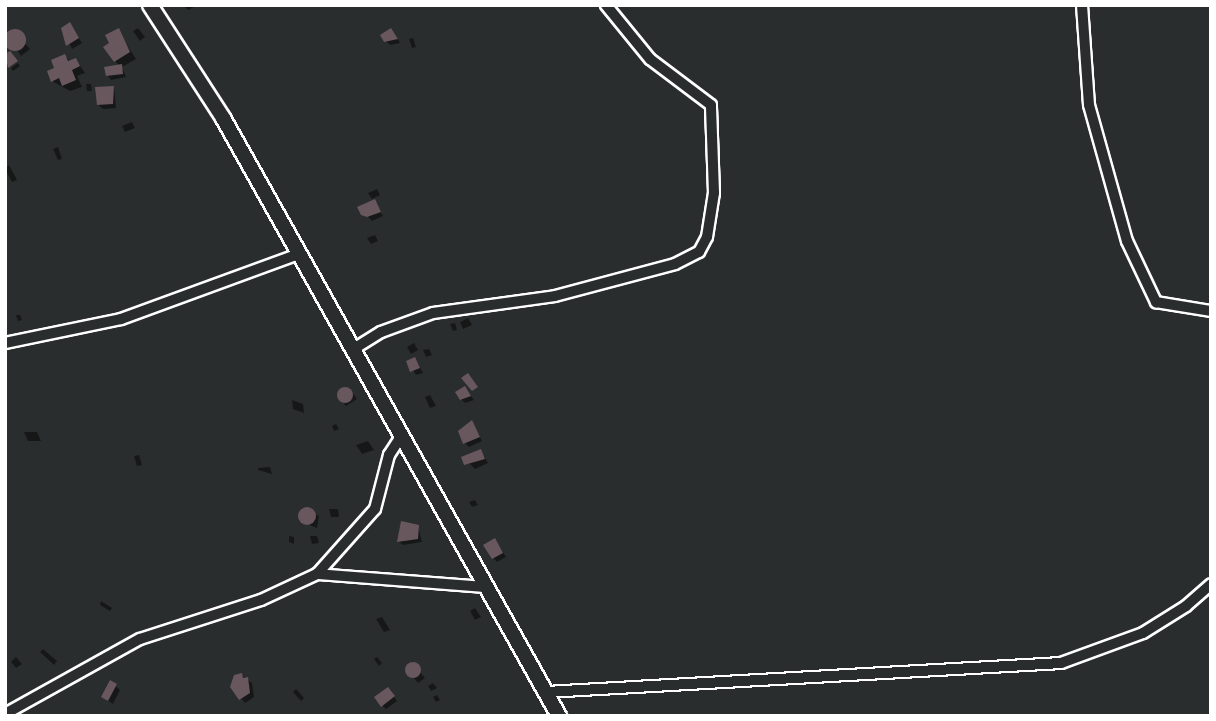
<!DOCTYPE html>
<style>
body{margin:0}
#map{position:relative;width:1216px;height:721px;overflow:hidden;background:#2a2d2e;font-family:"Playpen Sans",sans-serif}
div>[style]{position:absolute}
.shadow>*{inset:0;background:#0007}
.building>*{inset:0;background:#69575e}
.round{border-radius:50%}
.roads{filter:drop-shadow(2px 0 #fff) drop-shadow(-2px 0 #fff) drop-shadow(0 2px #fff) drop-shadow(0 -2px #fff)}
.minor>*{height:10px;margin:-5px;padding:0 5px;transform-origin:5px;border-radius:5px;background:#2a2d2e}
.tertiary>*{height:14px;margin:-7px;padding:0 7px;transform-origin:7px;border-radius:7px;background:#2a2d2e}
span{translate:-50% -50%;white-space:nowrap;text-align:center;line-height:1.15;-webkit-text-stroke:6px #2a2d2e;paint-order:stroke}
.frame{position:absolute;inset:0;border:7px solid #fff;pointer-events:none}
</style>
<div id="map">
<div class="shadow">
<i style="clip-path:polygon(183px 5px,196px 5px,196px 6px,188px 10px)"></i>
<i style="clip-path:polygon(70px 25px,82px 43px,72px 49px,63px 29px)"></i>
<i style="clip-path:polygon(138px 28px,145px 37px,140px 41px,133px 31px)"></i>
<i style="clip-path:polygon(12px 29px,30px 49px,21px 56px,6px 34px)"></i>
<i style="clip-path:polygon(391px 30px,395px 34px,400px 43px,390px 45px,386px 41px)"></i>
<i style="clip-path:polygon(118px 31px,136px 59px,122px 67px,126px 77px,111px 80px,107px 75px,120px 66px,115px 61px)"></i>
<i style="clip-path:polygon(413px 38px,416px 47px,412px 48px,409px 39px)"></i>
<i style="clip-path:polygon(65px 56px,71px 62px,76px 60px,85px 73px,77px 76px,82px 87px,70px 91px,52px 81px)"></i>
<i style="clip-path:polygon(18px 63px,20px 66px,13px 71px,11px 68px)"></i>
<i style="clip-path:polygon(86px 84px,91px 84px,92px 91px,87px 91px)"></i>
<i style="clip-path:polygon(114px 87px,116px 108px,103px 109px,98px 105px)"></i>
<i style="clip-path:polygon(132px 122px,135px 128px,125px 132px,122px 126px)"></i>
<i style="clip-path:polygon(58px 147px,62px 159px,58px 160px,53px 149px)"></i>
<i style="clip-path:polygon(9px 165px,17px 180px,12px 182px,5px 169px)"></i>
<i style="clip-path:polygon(377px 189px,380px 195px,372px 199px,368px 193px)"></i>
<i style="clip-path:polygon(374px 201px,383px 216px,372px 221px,360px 208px)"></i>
<i style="clip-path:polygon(375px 235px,378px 241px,371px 244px,367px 238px)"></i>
<i style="clip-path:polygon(16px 315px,20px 315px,22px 320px,18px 321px)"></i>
<i style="clip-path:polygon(468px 318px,472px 325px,463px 329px,460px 322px)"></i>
<i style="clip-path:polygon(455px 323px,457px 330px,453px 331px,450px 324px)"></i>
<i style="clip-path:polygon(414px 343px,418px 350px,411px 354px,407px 347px)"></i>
<i style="clip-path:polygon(429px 349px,432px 355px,426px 357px,423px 350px)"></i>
<i style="clip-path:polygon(415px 359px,423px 373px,416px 375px,408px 362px)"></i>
<i style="clip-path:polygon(349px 388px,357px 399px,346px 406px,337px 395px)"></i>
<i style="clip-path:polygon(465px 388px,474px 400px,465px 403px,461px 399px)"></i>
<i style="clip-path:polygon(430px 395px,436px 406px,430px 408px,425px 397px)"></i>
<i style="clip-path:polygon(292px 400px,303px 404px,304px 413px,293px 409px)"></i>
<i style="clip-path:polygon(472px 422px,482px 441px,469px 447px,465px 443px)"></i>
<i style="clip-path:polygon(336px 424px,339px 429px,334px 431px,332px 426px)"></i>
<i style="clip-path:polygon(24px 432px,37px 432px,41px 441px,28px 441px)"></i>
<i style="clip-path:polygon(368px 441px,374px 450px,362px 454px,356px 445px)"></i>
<i style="clip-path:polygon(481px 451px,488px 463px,475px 469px,464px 458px)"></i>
<i style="clip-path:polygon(139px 455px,142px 465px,137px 466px,134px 456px)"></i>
<i style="clip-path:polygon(270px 467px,272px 474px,258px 470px,258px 468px)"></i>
<i style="clip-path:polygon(475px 500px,478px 505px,472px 507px,469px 502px)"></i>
<i style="clip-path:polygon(302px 508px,319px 516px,317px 528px,300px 521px)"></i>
<i style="clip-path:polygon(329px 509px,338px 509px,339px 517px,331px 517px)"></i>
<i style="clip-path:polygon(418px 527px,422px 542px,403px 545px,399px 542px)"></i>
<i style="clip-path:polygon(289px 536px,294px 537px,294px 544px,289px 542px)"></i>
<i style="clip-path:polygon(310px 536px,317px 536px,319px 543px,312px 544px)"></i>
<i style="clip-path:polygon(495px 540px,506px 557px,497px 562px,493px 558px)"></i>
<i style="clip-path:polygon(101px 601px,112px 608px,110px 611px,100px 605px)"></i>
<i style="clip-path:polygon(475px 608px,481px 617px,475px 620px,470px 611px)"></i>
<i style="clip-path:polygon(382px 617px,390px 630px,384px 632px,376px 619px)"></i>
<i style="clip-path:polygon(43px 649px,57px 661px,54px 665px,40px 652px)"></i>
<i style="clip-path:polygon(16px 657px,22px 664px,16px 668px,11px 662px)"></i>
<i style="clip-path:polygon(377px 657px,382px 663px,379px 666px,374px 659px)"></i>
<i style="clip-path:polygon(412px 662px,425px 678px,418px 683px,406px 669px)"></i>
<i style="clip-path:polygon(241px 675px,252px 683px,254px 697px,245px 703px,241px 698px)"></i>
<i style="clip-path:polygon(111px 682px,120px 690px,113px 704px,103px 697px)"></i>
<i style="clip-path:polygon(433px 683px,437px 688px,431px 691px,428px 686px)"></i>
<i style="clip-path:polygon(296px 689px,304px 698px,301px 701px,293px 692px)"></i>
<i style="clip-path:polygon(391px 693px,397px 701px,386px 709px,382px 705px)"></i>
<i style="clip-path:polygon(437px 695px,440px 700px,436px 702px,433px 697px)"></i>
</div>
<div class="building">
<i style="clip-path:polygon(70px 22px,79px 38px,66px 46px,61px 28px)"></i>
<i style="clip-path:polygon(119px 28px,130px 52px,114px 62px,103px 47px,109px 43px,105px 35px)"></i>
<i style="clip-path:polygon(391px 28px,398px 39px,384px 42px,380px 35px)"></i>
<i class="round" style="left:4px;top:29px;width:22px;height:22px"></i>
<i style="clip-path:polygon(10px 51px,18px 61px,8px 68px,5px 54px)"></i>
<i style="clip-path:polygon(65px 54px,68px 61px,76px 58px,80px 66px,72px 70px,76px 80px,62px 86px,59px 78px,51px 82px,47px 71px,54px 68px,51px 60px)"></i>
<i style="clip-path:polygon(122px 64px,123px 74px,106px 76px,104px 67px)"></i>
<i style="clip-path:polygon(114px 86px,113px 104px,97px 105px,95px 87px)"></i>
<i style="clip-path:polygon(375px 199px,381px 212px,367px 217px,361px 215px,357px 207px)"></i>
<i style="clip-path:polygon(415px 357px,420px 368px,410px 372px,406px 361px)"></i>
<i style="clip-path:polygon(468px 373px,478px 387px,472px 391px,461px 378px)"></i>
<i style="clip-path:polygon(465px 386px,471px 396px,460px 400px,455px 392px)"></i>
<i class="round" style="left:337px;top:387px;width:16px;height:16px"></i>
<i style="clip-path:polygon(472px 420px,480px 437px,463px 444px,458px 431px)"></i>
<i style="clip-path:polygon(481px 449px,485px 459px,464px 465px,461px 457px)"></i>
<i class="round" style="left:298px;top:507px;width:18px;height:18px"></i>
<i style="clip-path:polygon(401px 521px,419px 525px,418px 539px,397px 542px)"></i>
<i style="clip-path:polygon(495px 538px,503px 553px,492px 559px,483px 545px)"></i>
<i class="round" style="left:405px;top:662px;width:16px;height:16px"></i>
<i style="clip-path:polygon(242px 673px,243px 678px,248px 677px,250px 693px,239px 700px,230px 687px,234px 675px)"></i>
<i style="clip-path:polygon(110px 680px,117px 684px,108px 701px,101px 697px)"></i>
<i style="clip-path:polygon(388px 687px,395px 696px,381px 707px,374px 697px)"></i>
</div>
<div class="roads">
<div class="minor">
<i style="left:1082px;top:5px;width:100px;rotate:86deg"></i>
<i style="left:1089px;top:105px;width:141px;rotate:74.4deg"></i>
<i style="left:1127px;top:241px;width:68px;rotate:64.6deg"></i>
<i style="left:1156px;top:302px;width:56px;rotate:9.3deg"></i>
<i style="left:5px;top:343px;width:118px;rotate:-11.7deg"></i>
<i style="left:121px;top:319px;width:189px;rotate:-20.1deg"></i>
<i style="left:352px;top:350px;width:34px;rotate:-32deg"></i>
<i style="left:381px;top:332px;width:55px;rotate:-20.1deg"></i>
<i style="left:433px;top:313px;width:123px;rotate:-7.9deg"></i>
<i style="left:555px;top:296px;width:124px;rotate:-14.9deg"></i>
<i style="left:675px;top:264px;width:27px;rotate:-27deg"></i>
<i style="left:699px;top:252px;width:17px;rotate:-62deg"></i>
<i style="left:707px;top:237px;width:45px;rotate:-81deg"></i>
<i style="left:714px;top:193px;width:88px;rotate:-92deg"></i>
<i style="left:711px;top:105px;width:76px;rotate:-143deg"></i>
<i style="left:650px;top:59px;width:70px;rotate:-129.2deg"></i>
<i style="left:317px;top:574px;width:170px;rotate:4.4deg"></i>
<i style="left:546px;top:692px;width:516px;rotate:-3.22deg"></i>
<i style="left:1061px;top:663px;width:87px;rotate:-20.1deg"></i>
<i style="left:1143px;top:633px;width:51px;rotate:-32.1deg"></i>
<i style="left:1186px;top:606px;width:33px;rotate:-41deg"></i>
<i style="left:5px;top:714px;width:154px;rotate:-29.1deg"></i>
<i style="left:140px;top:639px;width:127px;rotate:-17.9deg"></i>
<i style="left:261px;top:600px;width:62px;rotate:-24.9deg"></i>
<i style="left:317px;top:574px;width:87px;rotate:-48.3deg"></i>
<i style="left:375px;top:509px;width:56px;rotate:-75.5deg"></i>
<i style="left:389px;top:455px;width:20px;rotate:-57deg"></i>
</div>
<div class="tertiary">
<i style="left:150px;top:5px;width:135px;rotate:57.1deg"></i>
<i style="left:223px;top:118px;width:686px;rotate:60.67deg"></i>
</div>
</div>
<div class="frame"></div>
</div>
